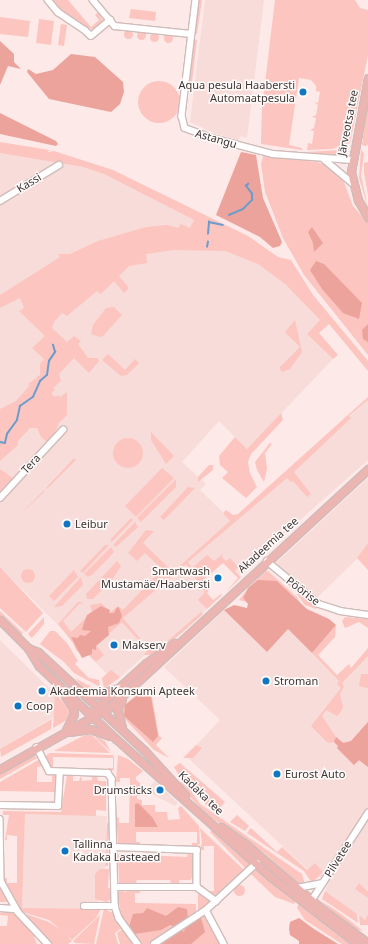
<!DOCTYPE html>
<meta charset="utf-8">
<style>
body{margin:0}
#map{position:relative;width:368px;height:944px;overflow:hidden;background:#fde9e7;font-family:"Noto Sans",sans-serif}
div>[style]{position:absolute}
.built>*{inset:0;background:#f8dcd9}
.green>*{inset:0;background:#fcc5bf}
.round{border-radius:50%}
.forest>*{inset:0;background:#eca39c}
.stream>*{height:1.5px;margin:-0.75px;padding:0 0.75px;transform-origin:0.75px;border-radius:0.75px;background:#6b9ccc}
.roads{filter:drop-shadow(1px 0 #cfbcba) drop-shadow(-1px 0 #cfbcba) drop-shadow(0 1px #cfbcba) drop-shadow(0 -1px #cfbcba)}
.minor>*{height:5.5px;margin:-2.75px;padding:0 2.75px;transform-origin:2.75px;border-radius:2.75px;background:#fff}
.major>*{height:7px;margin:-3.5px;padding:0 3.5px;transform-origin:3.5px;border-radius:3.5px;background:#edb5b1}
.dots>*{width:11px;height:11px;translate:-50% -50%;box-sizing:border-box;border:2px solid #fffbfa;border-radius:50%}
span{translate:-50% -50%;white-space:nowrap;text-align:center;line-height:1.15;-webkit-text-stroke:3px #fffbfa;paint-order:stroke}
.poi-label{font-size:11px;color:#3e3635}
.right{translate:-100% -50%;text-align:right}
.left{translate:0 -50%;text-align:left}
.street-label{font-size:11px;color:#3e3635}
</style>
<div id="map">
<div class="built">
<i style="clip-path:polygon(205px 0,264px 0,247px 138px,241px 136px,238px 140px,214px 133px,190px 122px)"></i>
<i style="clip-path:polygon(0 153px,83px 167px,104px 174px,194px 220px,225px 251px,258px 264px,285px 284px,320px 320px,307px 334px,333px 359px,247px 449px,219px 421px,182px 462px,206px 484px,200px 490px,232px 521px,368px 400px,368px 460px,284px 534px,241px 576px,223px 558px,198px 580px,213px 603px,161px 652px,155px 646px,115px 682px,0 567px)"></i>
<i style="clip-path:polygon(368px 478px,368px 548px,316px 599px,275px 564px)"></i>
<i style="clip-path:polygon(224px 610px,244px 629px,288px 628px,339px 681px,368px 654px,368px 922px,325px 891px,329px 882px,308px 870px,188px 758px,188px 754px,220px 720px,164px 667px)"></i>
<i style="clip-path:polygon(0 640px,60px 699px,59px 714px,0 749px)"></i>
<i style="clip-path:polygon(155px 781px,178px 803px,175px 806px,152px 794px,142px 794px)"></i>
<i style="clip-path:polygon(25px 814px,107px 816px,104px 900px,99px 901px,99px 911px,22px 908px)"></i>
</div>
<div class="green">
<i style="clip-path:polygon(53px 0,68px 0,91px 27px,99px 20px,95px 15px,98px 12px,104px 23px,95px 30px,84px 27px,65px 14px)"></i>
<i style="clip-path:polygon(199px 0,202px 0,197px 34px,195px 33px)"></i>
<i style="clip-path:polygon(275px 0,355px 0,360px 8px,368px 10px,368px 55px,350px 143px,332px 149px,307px 150px,308px 143px,312px 144px,314px 131px,310px 130px,314px 128px,316px 118px,312px 117px,316px 115px,318px 105px,314px 102px,318px 103px,320px 92px,316px 91px,316px 86px,311px 80px,299px 78px,289px 145px,302px 148px,302px 150px,261px 144px,262px 108px)"></i>
<i style="clip-path:polygon(131px 9px,156px 12px,155px 21px,129px 18px)"></i>
<i style="clip-path:polygon(0 17px,30px 21px,28px 37px,0 34px)"></i>
<i style="clip-path:polygon(39px 19px,54px 21px,51px 45px,36px 43px)"></i>
<i style="clip-path:polygon(61px 24px,67px 25px,64px 46px,58px 45px)"></i>
<i class="round" style="left:123.5px;top:29.5px;width:9px;height:9px"></i>
<i class="round" style="left:136.5px;top:30.5px;width:9px;height:9px"></i>
<i class="round" style="left:149.5px;top:32.5px;width:9px;height:9px"></i>
<i class="round" style="left:163.5px;top:33.5px;width:9px;height:9px"></i>
<i style="clip-path:polygon(194px 39px,197px 40px,191px 91px,188px 91px)"></i>
<i class="round" style="left:138px;top:81px;width:42px;height:42px"></i>
<i style="clip-path:polygon(368px 100px,368px 145px,365px 146px,362px 145px)"></i>
<i style="clip-path:polygon(0 142px,49px 150px,48px 152px,54px 151px,113px 170px,248px 236px,278px 257px,291px 260px,313px 295px,368px 361px,368px 371px,329px 324px,319px 333px,338px 355px,333px 359px,307px 334px,320px 320px,285px 284px,258px 264px,225px 251px,174px 250px,146px 254px,147px 263px,129px 266px,119px 276px,129px 288px,124px 293px,114px 281px,101px 294px,97px 291px,67px 316px,62px 313px,54px 322px,52px 328px,67px 342px,74px 336px,81px 341px,78px 344px,88px 358px,97px 358px,99px 361px,89px 373px,74px 358px,59px 374px,61px 381px,53px 388px,55px 390px,51px 393px,55px 397px,58px 395px,60px 397px,67px 392px,67px 415px,59px 423px,53px 438px,48px 443px,41px 437px,37px 428px,30px 428px,18px 441px,18px 445px,0 461px,0 409px,16px 401px,30px 385px,28px 384px,40px 375px,40px 364px,44px 359px,32px 348px,45px 336px,19px 311px,24px 308px,20px 298px,0 308px,0 295px,60px 257px,58px 254px,70px 254px,98px 241px,146px 227px,167px 225px,178px 228px,181px 224px,190px 228px,194px 220px,104px 174px,83px 167px,0 153px)"></i>
<i style="clip-path:polygon(361px 149px,364px 154px,361px 175px,368px 208px,359px 178px)"></i>
<i style="clip-path:polygon(339px 150px,343px 153px,332px 156px,307px 152px)"></i>
<i style="clip-path:polygon(263px 156px,317px 162px,331px 167px,340px 173px,338px 176px,343px 180px,353px 206px,368px 223px,368px 355px,304px 275px,283px 238px,265px 192px,261px 164px)"></i>
<i style="clip-path:polygon(368px 162px,368px 195px,364px 173px,364px 163px)"></i>
<i style="clip-path:polygon(114px 307px,122px 315px,103px 336px,99px 337px,91px 334px,93px 325px,106px 308px)"></i>
<i style="clip-path:polygon(295px 320px,302px 352px,290px 369px,282px 372px,279px 368px,300px 347px,285px 332px)"></i>
<i style="clip-path:polygon(108px 354px,125px 370px,135px 359px,139px 363px,127px 375px,121px 376px,102px 360px)"></i>
<i style="clip-path:polygon(368px 397px,368px 400px,349px 416px,351px 418px,294px 472px,311px 494px,307px 497px,293px 481px,291px 482px,287px 478px,188px 562px,192px 568px,207px 555px,214px 561px,223px 554px,222px 557px,226px 561px,230px 558px,238px 567px,235px 571px,241px 577px,226px 592px,238px 578px,223px 563px,203px 580px,209px 590px,207px 593px,213px 600px,221px 594px,222px 595px,207px 609px,198px 600px,205px 592px,186px 564px,123px 618px,143px 642px,141px 643px,122px 622px,96px 645px,104px 655px,96px 662px,88px 654px,84px 657px,76px 650px,73px 643px,58px 624px,78px 602px,82px 602px,84px 605px,80px 603px,63px 621px,71px 632px,92px 612px,90px 605px,101px 603px,111px 612px,118px 606px,123px 610px,162px 569px,145px 553px,137px 561px,128px 553px,146px 530px,154px 531px,143px 543px,173px 572px,230px 521px,223px 513px,226px 510px,233px 515px,238px 514px)"></i>
<i style="clip-path:polygon(281px 413px,283px 420px,251px 454px,248px 462px,250px 473px,257px 487px,246px 498px,222px 478px,228px 472px,220px 465px,219px 456px,235px 437px,247px 449px)"></i>
<i style="clip-path:polygon(151px 432px,174px 456px,166px 464px,151px 440px)"></i>
<i class="round" style="left:113px;top:438px;width:30px;height:30px"></i>
<i style="clip-path:polygon(270px 443px,272px 444px,265px 453px,267px 469px,264px 482px,257px 470px,255px 462px)"></i>
<i style="clip-path:polygon(74px 458px,76px 460px,47px 489px,46px 488px)"></i>
<i style="clip-path:polygon(209px 465px,213px 465px,213px 470px,198px 482px,198px 477px)"></i>
<i style="clip-path:polygon(162px 468px,174px 478px,136px 517px,125px 506px)"></i>
<i style="clip-path:polygon(0 469px,14px 479px,0 494px)"></i>
<i style="clip-path:polygon(176px 479px,176px 487px,141px 522px,137px 518px)"></i>
<i style="clip-path:polygon(188px 487px,195px 488px,164px 520px,160px 517px)"></i>
<i style="clip-path:polygon(44px 490px,45px 491px,19px 516px)"></i>
<i style="clip-path:polygon(131px 518px,133px 520px,111px 543px,111px 539px)"></i>
<i style="clip-path:polygon(135px 522px,138px 527px,116px 547px,113px 545px)"></i>
<i style="clip-path:polygon(368px 543px,368px 570px,357px 558px)"></i>
<i style="clip-path:polygon(105px 545px,109px 545px,83px 573px,80px 571px)"></i>
<i style="clip-path:polygon(111px 547px,114px 552px,93px 574px,88px 577px,84px 574px)"></i>
<i style="clip-path:polygon(117px 561px,121px 566px,112px 580px,93px 599px,87px 599px,86px 594px)"></i>
<i style="clip-path:polygon(0 567px,43px 613px,26px 632px,0 608px)"></i>
<i class="round" style="left:21px;top:569px;width:14px;height:14px"></i>
<i style="clip-path:polygon(74px 570px,78px 577px,54px 601px,49px 596px)"></i>
<i style="clip-path:polygon(266px 571px,268px 571px,297px 597px,300px 602px,277px 581px,248px 588px,243px 598px,247px 602px,239px 600px,249px 587px)"></i>
<i style="clip-path:polygon(81px 577px,83px 585px,62px 606px,54px 607px)"></i>
<i style="clip-path:polygon(299px 593px,317px 606px,316px 609px,305px 605px,297px 594px)"></i>
<i style="clip-path:polygon(0 611px,23px 633px,21px 636px,0 616px)"></i>
<i style="clip-path:polygon(201px 612px,203px 614px,184px 631px,168px 644px,164px 644px)"></i>
<i style="clip-path:polygon(44px 617px,44px 624px,32px 638px,28px 634px)"></i>
<i style="clip-path:polygon(345px 617px,368px 619px,368px 628px,359px 622px,345px 628px,342px 621px)"></i>
<i style="clip-path:polygon(336px 625px,335px 637px,318px 655px,337px 675px,349px 664px,351px 668px,368px 648px,368px 656px,342px 683px,344px 687px,340px 694px,343px 707px,340px 713px,337px 716px,326px 710px,322px 716px,336px 737px,344px 743px,351px 741px,368px 722px,368px 767px,359px 760px,354px 765px,337px 748px,338px 746px,334px 742px,328px 743px,311px 726px,341px 688px,337px 684px,339px 681px,312px 653px)"></i>
<i style="clip-path:polygon(50px 631px,55px 631px,67px 643px,78px 661px,75px 664px,89px 678px,99px 680px,100px 687px,74px 673px,64px 662px,40px 644px)"></i>
<i style="clip-path:polygon(156px 645px,160px 649px,150px 655px,144px 655px,149px 648px,151px 650px)"></i>
<i style="clip-path:polygon(111px 670px,120px 677px,104px 689px,102px 678px)"></i>
<i style="clip-path:polygon(361px 674px,368px 674px,368px 688px,359px 686px)"></i>
<i style="clip-path:polygon(75px 678px,95px 689px,96px 693px,85px 690px)"></i>
<i style="clip-path:polygon(144px 689px,152px 697px,159px 736px,162px 738px,156px 745px,169px 758px,154px 750px,123px 717px,123px 706px)"></i>
<i style="clip-path:polygon(55px 694px,68px 707px,70px 713px,67px 720px,53px 728px)"></i>
<i style="clip-path:polygon(52px 719px,51px 729px,1px 757px,0 749px)"></i>
<i style="clip-path:polygon(85px 735px,92px 735px,110px 753px,54px 751px)"></i>
<i style="clip-path:polygon(94px 735px,105px 741px,111px 752px,97px 739px)"></i>
<i style="clip-path:polygon(196px 745px,202px 748px,193px 758px,183px 758px)"></i>
<i style="clip-path:polygon(50px 753px,113px 755px,114px 758px,114px 770px,108px 771px,108px 768px,113px 768px,113px 758px,53px 757px,53px 767px,57px 767px,57px 770px,52px 770px,44px 757px)"></i>
<i style="clip-path:polygon(118px 755px,128px 759px,143px 771px,136px 777px,136px 780px,151px 792px,148px 796px,137px 796px,137px 799px,142px 800px,142px 805px,155px 805px,155px 812px,167px 812px,168px 820px,180px 819px,178px 808px,181px 806px,199px 826px,200px 843px,197px 847px,192px 847px,192px 843px,197px 843px,197px 832px,136px 832px,136px 842px,140px 842px,140px 847px,118px 845px,116px 817px,119px 818px,119px 823px,129px 823px,130px 778px,120px 778px,120px 782px,116px 782px)"></i>
<i style="clip-path:polygon(33px 756px,39px 757px,0 779px,0 774px)"></i>
<i style="clip-path:polygon(40px 759px,43px 766px,37px 767px,37px 782px,52px 782px,52px 775px,57px 776px,56px 803px,50px 805px,50px 801px,55px 801px,55px 792px,0 791px,0 782px)"></i>
<i style="clip-path:polygon(180px 763px,225px 802px,219px 809px,215px 810px,204px 803px,190px 784px,180px 777px,174px 767px)"></i>
<i style="clip-path:polygon(67px 775px,73px 776px,73px 781px,79px 781px,81px 775px,82px 781px,92px 780px,92px 777px,97px 776px,98px 781px,106px 781px,106px 811px,96px 810px,96px 816px,25px 814px,22px 908px,101px 909px,96px 918px,72px 940px,65px 934px,72px 941px,68px 944px,50px 944px,20px 912px,49px 922px,61px 930px,49px 920px,19px 911px,5px 882px,4px 878px,7px 878px,7px 883px,17px 883px,17px 836px,7px 835px,7px 840px,5px 840px,9px 815px,3px 815px,3px 811px,61px 812px)"></i>
<i style="clip-path:polygon(182px 782px,189px 788px,200px 804px,302px 874px,305px 885px,298px 883px,264px 853px,207px 815px,177px 783px)"></i>
<i style="clip-path:polygon(237px 815px,249px 826px,245px 831px,230px 822px)"></i>
<i style="clip-path:polygon(107px 823px,109px 824px,108px 866px,105px 866px)"></i>
<i style="clip-path:polygon(200px 828px,246px 872px,216px 897px,212px 897px,201px 890px,200px 888px,200px 885px,204px 886px,204px 891px,214px 891px,214px 846px,204px 846px,204px 850px,200px 850px,202px 842px)"></i>
<i style="clip-path:polygon(251px 828px,277px 852px,282px 847px,307px 870px,315px 863px,323px 872px,312px 883px,304px 871px,247px 833px)"></i>
<i style="clip-path:polygon(212px 830px,223px 836px,251px 863px,247px 870px,210px 832px)"></i>
<i style="clip-path:polygon(188px 852px,194px 856px,194px 874px,190px 880px,179px 880px,179px 883px,171px 883px,170px 880px,137px 880px,135px 885px,119px 884px,118px 854px,187px 857px)"></i>
<i style="clip-path:polygon(100px 869px,109px 869px,108px 888px,112px 889px,112px 897px,107px 902px,95px 899px,95px 874px)"></i>
<i style="clip-path:polygon(257px 869px,296px 901px,294px 904px,275px 897px,251px 874px)"></i>
<i style="clip-path:polygon(359px 883px,368px 892px,368px 898px,355px 889px)"></i>
<i style="clip-path:polygon(0 884px,10px 902px,0 902px)"></i>
<i class="round" style="left:233.5px;top:884.5px;width:11px;height:11px"></i>
<i style="clip-path:polygon(121px 888px,124px 888px,124px 892px,128px 891px,128px 888px,140px 888px,140px 893px,135px 893px,135px 903px,196px 904px,196px 914px,152px 944px,141px 944px,122px 917px,117px 895px)"></i>
<i style="clip-path:polygon(198px 891px,209px 898px,210px 902px,198px 913px)"></i>
<i style="clip-path:polygon(325px 891px,357px 914px,358px 923px,322px 899px)"></i>
<i style="clip-path:polygon(321px 901px,340px 913px,363px 931px,348px 927px)"></i>
<i style="clip-path:polygon(299px 903px,332px 929px,354px 944px,342px 944px,305px 920px,297px 908px)"></i>
<i style="clip-path:polygon(104px 909px,113px 913px,123px 927px,115px 933px,118px 944px,96px 944px)"></i>
<i style="clip-path:polygon(0 913px,16px 913px,37px 935px,34px 937px,37px 944px,0 944px,0 926px,7px 926px,8px 916px,0 915px)"></i>
<i style="clip-path:polygon(204px 913px,222px 944px,157px 944px)"></i>
<i style="clip-path:polygon(100px 915px,94px 944px,75px 943px,73px 941px)"></i>
<i style="clip-path:polygon(359px 915px,365px 920px,368px 915px,368px 925px,360px 925px)"></i>
<i style="clip-path:polygon(124px 928px,135px 944px,120px 944px,117px 933px)"></i>
</div>
<div class="forest">
<i style="clip-path:polygon(0 41px,14px 54px,14px 62px,21px 69px,8px 66px,0 85px)"></i>
<i style="clip-path:polygon(71px 54px,95px 57px,123px 82px,124px 92px,120px 104px,111px 112px,49px 99px,27px 72px,28px 69px,36px 74px,53px 70px)"></i>
<i style="clip-path:polygon(0 113px,56px 141px,58px 144px,56px 146px,0 134px)"></i>
<i style="clip-path:polygon(241px 152px,256px 155px,263px 198px,282px 242px,280px 246px,273px 248px,260px 237px,216px 215px)"></i>
<i style="clip-path:polygon(312px 227px,323px 243px,314px 252px,313px 243px,308px 232px)"></i>
<i style="clip-path:polygon(316px 261px,324px 264px,362px 303px,359px 319px,343px 313px,322px 289px,310px 270px)"></i>
<i style="clip-path:polygon(368px 324px,368px 342px,363px 339px,362px 330px)"></i>
<i style="clip-path:polygon(258px 580px,277px 581px,307px 609px,329px 619px,336px 625px,312px 653px,288px 629px,267px 652px,224px 610px,234px 605px,247px 608px,248px 604px,243px 598px,248px 588px)"></i>
<i style="clip-path:polygon(101px 606px,110px 610px,109px 613px,114px 613px,117px 607px,119px 608px,122px 616px,119px 623px,108px 627px,109px 635px,96px 646px,96px 650px,92px 649px,92px 654px,82px 658px,71px 637px,78px 638px,80px 635px,85px 636px,91px 631px,82px 630px,84px 623px,87px 615px)"></i>
<i style="clip-path:polygon(144px 690px,151px 697px,158px 736px,153px 742px,124px 716px,125px 705px)"></i>
<i style="clip-path:polygon(368px 722px,368px 767px,359px 760px,354px 765px,337px 748px,338px 746px,334px 742px,336px 737px,343px 743px,351px 741px)"></i>
<i style="clip-path:polygon(138px 803px,152px 817px,158px 827px,135px 827px,135px 804px)"></i>
<i style="clip-path:polygon(178px 907px,187px 909px,188px 919px,175px 927px,170px 925px,161px 930px,135px 934px,129px 927px,133px 914px,143px 913px,147px 908px,166px 916px)"></i>
<i style="clip-path:polygon(200px 914px,205px 932px,191px 944px,157px 944px,179px 928px,184px 932px,186px 924px)"></i>
<i style="clip-path:polygon(299px 918px,314px 929px,338px 944px,299px 944px,299px 941px,290px 935px,289px 929px,290px 922px)"></i>
</div>
<div class="stream">
<i style="left:229px;top:215px;width:15px;rotate:-23deg"></i>
<i style="left:243px;top:209px;width:13px;rotate:-45deg"></i>
<i style="left:252px;top:200px;width:6px;rotate:-90deg"></i>
<i style="left:252px;top:194px;width:10px;rotate:-127deg"></i>
<i style="left:246px;top:186px;width:3px;rotate:-45deg"></i>
<i style="left:208px;top:234px;width:12px;rotate:-85deg"></i>
<i style="left:209px;top:222px;width:14px;rotate:12deg"></i>
<i style="left:207px;top:247px;width:5px;rotate:-79deg"></i>
<i style="left:0;top:442px;width:5px;rotate:11deg"></i>
<i style="left:5px;top:443px;width:9px;rotate:-77deg"></i>
<i style="left:7px;top:434px;width:17px;rotate:-54deg"></i>
<i style="left:17px;top:420px;width:14px;rotate:-78deg"></i>
<i style="left:20px;top:406px;width:16px;rotate:-35deg"></i>
<i style="left:33px;top:397px;width:17px;rotate:-66deg"></i>
<i style="left:40px;top:381px;width:9px;rotate:-41deg"></i>
<i style="left:47px;top:375px;width:14px;rotate:-82deg"></i>
<i style="left:49px;top:361px;width:11px;rotate:-56deg"></i>
<i style="left:55px;top:352px;width:7px;rotate:-106deg"></i>
</div>
<div class="roads">
<div class="minor">
<i style="left:48px;top:0;width:16px;rotate:50deg"></i>
<i style="left:58px;top:12px;width:32px;rotate:34deg"></i>
<i style="left:85px;top:30px;width:8px;rotate:45deg"></i>
<i style="left:91px;top:36px;width:25px;rotate:-40deg"></i>
<i style="left:93px;top:0;width:34px;rotate:50deg"></i>
<i style="left:115px;top:26px;width:76px;rotate:6deg"></i>
<i style="left:196px;top:0;width:117px;rotate:96.9deg"></i>
<i style="left:182px;top:116px;width:12px;rotate:76deg"></i>
<i style="left:185px;top:128px;width:29px;rotate:20deg"></i>
<i style="left:212px;top:138px;width:63px;rotate:14.7deg"></i>
<i style="left:273px;top:154px;width:79px;rotate:4.3deg"></i>
<i style="left:325px;top:160px;width:35px;rotate:40deg"></i>
<i style="left:0;top:201px;width:69px;rotate:-31.4deg"></i>
<i style="left:0;top:498px;width:93px;rotate:-47.2deg"></i>
<i style="left:267px;top:561px;width:67px;rotate:39.6deg"></i>
<i style="left:319px;top:604px;width:22px;rotate:18deg"></i>
<i style="left:340px;top:611px;width:28px;rotate:8deg"></i>
<i style="left:37px;top:747px;width:27px;rotate:63deg"></i>
<i style="left:49px;top:771px;width:59px;rotate:1.9deg"></i>
<i style="left:108px;top:773px;width:7px;rotate:56deg"></i>
<i style="left:112px;top:779px;width:127px;rotate:88.6deg"></i>
<i style="left:115px;top:906px;width:13px;rotate:72deg"></i>
<i style="left:119px;top:918px;width:32px;rotate:54deg"></i>
<i style="left:0;top:805px;width:58px;rotate:1deg"></i>
<i style="left:58px;top:806px;width:33px;rotate:-87deg"></i>
<i style="left:0;top:819px;width:62px;rotate:89.1deg"></i>
<i style="left:1px;top:881px;width:35px;rotate:61deg"></i>
<i style="left:18px;top:912px;width:44px;rotate:46.8deg"></i>
<i style="left:114px;top:847px;width:83px;rotate:2.1deg"></i>
<i style="left:197px;top:850px;width:37px;rotate:90deg"></i>
<i style="left:197px;top:887px;width:24px;rotate:36deg"></i>
<i style="left:115px;top:887px;width:82px"></i>
<i style="left:297px;top:888px;width:26px;rotate:-11deg"></i>
<i style="left:310px;top:903px;width:107px;rotate:-57.2deg"></i>
<i style="left:84px;top:906px;width:31px"></i>
<i style="left:0;top:908px;width:16px;rotate:4deg"></i>
<i style="left:206px;top:910px;width:38px;rotate:62deg"></i>
<i style="left:154px;top:944px;width:62px;rotate:-33.2deg"></i>
<i style="left:206px;top:910px;width:69px;rotate:-42.7deg"></i>
</div>
<div class="major">
<i style="left:368px;top:78px;width:96px;rotate:100.3deg"></i>
<i style="left:351px;top:172px;width:29px;rotate:76deg"></i>
<i style="left:358px;top:200px;width:20px;rotate:60deg"></i>
<i style="left:0;top:620px;width:40px;rotate:45deg"></i>
<i style="left:28px;top:648px;width:21px;rotate:59deg"></i>
<i style="left:39px;top:666px;width:106px;rotate:43.5deg"></i>
<i style="left:116px;top:739px;width:208px;rotate:41.7deg"></i>
<i style="left:271px;top:877px;width:110px;rotate:37.6deg"></i>
<i style="left:28px;top:648px;width:11px;rotate:22deg"></i>
<i style="left:38px;top:652px;width:144px;rotate:42.8deg"></i>
<i style="left:144px;top:750px;width:61px;rotate:47.7deg"></i>
<i style="left:82px;top:692px;width:16px;rotate:11deg"></i>
<i style="left:98px;top:695px;width:17px;rotate:-21deg"></i>
<i style="left:65px;top:696px;width:14px;rotate:54deg"></i>
<i style="left:73px;top:707px;width:7px;rotate:82deg"></i>
<i style="left:74px;top:714px;width:18px;rotate:117deg"></i>
<i style="left:122px;top:699px;width:11px;rotate:117deg"></i>
<i style="left:117px;top:709px;width:20px;rotate:75deg"></i>
<i style="left:94px;top:710px;width:70px;rotate:-42.1deg"></i>
<i style="left:146px;top:663px;width:35px;rotate:-35deg"></i>
<i style="left:69px;top:732px;width:21px;rotate:-8deg"></i>
<i style="left:90px;top:729px;width:21px;rotate:19deg"></i>
<i style="left:0;top:769px;width:126px;rotate:-29.4deg"></i>
<i style="left:110px;top:707px;width:351px;rotate:-42.7deg"></i>
<i style="left:221px;top:827px;width:28px;rotate:35deg"></i>
<i style="left:244px;top:843px;width:104px;rotate:40.3deg"></i>
<i style="left:323px;top:910px;width:56px;rotate:36.3deg"></i>
</div>
</div>
<div class="dots">
<i style="left:303px;top:92px;background:#1176c2"></i>
<i style="left:67px;top:524px;background:#1176c2"></i>
<i style="left:218px;top:578px;background:#1176c2"></i>
<i style="left:114px;top:645px;background:#1176c2"></i>
<i style="left:266px;top:681px;background:#1176c2"></i>
<i style="left:42px;top:691px;background:#1176c2"></i>
<i style="left:18px;top:706px;background:#1176c2"></i>
<i style="left:277px;top:774px;background:#1176c2"></i>
<i style="left:160px;top:790px;background:#1176c2"></i>
<i style="left:65px;top:851px;background:#1176c2"></i>
</div>
<div class="poi-label">
<span class="right" style="left:295px;top:92px">Aqua pesula Haabersti<br>Automaatpesula</span>
<span class="left" style="left:75px;top:524px">Leibur</span>
<span class="right" style="left:210px;top:578px">Smartwash<br>Mustamäe/Haabersti</span>
<span class="left" style="left:122px;top:645px">Makserv</span>
<span class="left" style="left:274px;top:681px">Stroman</span>
<span class="left" style="left:50px;top:691px">Akadeemia Konsumi Apteek</span>
<span class="left" style="left:26px;top:706px">Coop</span>
<span class="left" style="left:285px;top:774px">Eurost Auto</span>
<span class="right" style="left:152px;top:790px">Drumsticks</span>
<span class="left" style="left:73px;top:851px">Tallinna<br>Kadaka Lasteaed</span>
</div>
<div class="street-label">
<span style="left:348px;top:123px;rotate:-79deg">Järveotsa tee</span>
<span style="left:216px;top:139px;rotate:16deg">Astangu</span>
<span style="left:29px;top:183px;rotate:-32deg">Kassi</span>
<span style="left:31px;top:464px;rotate:-47deg">Tera</span>
<span style="left:268px;top:545px;rotate:-42deg">Akadeemia tee</span>
<span style="left:303px;top:591px;rotate:37deg">Pöörise</span>
<span style="left:201px;top:793px;rotate:44deg">Kadaka tee</span>
<span style="left:338px;top:859px;rotate:-58deg">Pilvetee</span>
</div>
</div>
